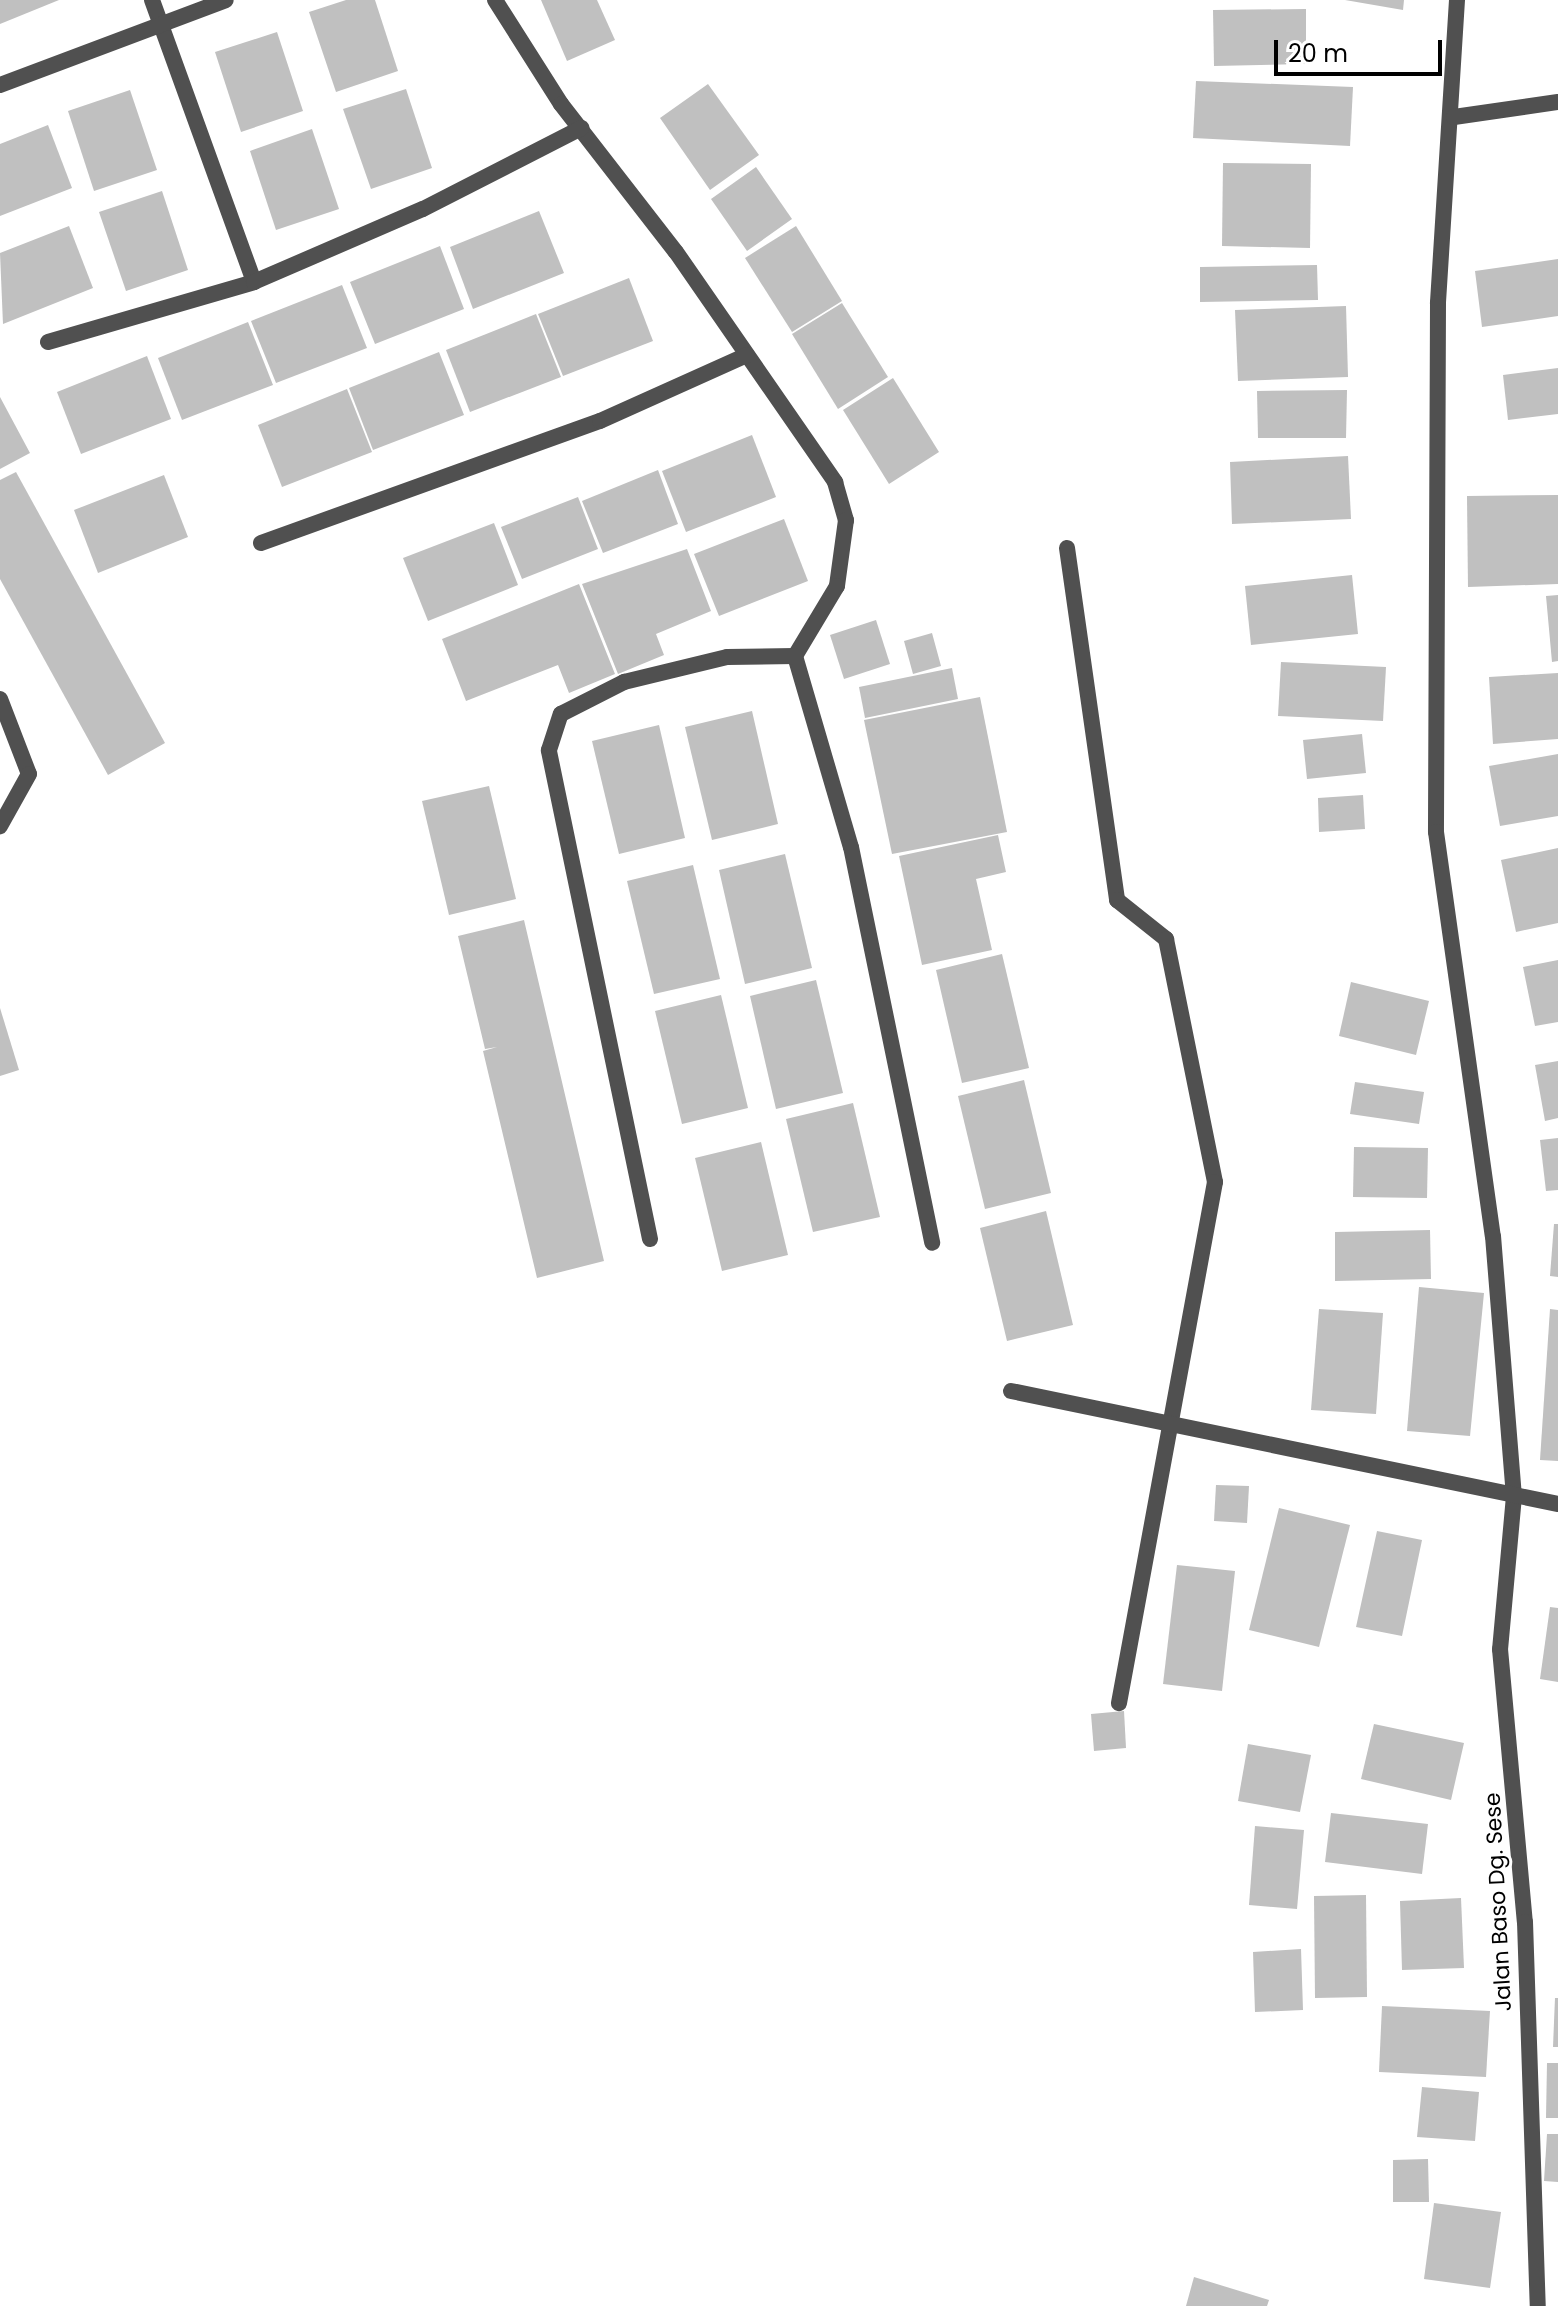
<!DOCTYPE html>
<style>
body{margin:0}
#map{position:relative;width:1558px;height:2306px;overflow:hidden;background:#fff;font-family:Poppins,sans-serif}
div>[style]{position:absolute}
.building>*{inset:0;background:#c0c0c0}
.street>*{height:16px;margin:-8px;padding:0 8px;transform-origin:8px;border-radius:8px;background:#505050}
span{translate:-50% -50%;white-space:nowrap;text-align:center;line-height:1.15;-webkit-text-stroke:6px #fff;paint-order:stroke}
.street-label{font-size:22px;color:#000}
.scale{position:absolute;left:1274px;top:40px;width:168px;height:36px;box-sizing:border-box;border:4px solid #000;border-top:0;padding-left:10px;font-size:24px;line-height:28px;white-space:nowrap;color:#000;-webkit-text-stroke:6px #fff;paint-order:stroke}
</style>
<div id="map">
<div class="building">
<i style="clip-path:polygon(0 0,59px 0,0 24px)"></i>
<i style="clip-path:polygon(346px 0,375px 0,398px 71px,336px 92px,309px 12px)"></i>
<i style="clip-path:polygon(541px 0,597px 0,615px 40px,567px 61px)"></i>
<i style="clip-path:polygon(1345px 0,1404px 0,1403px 10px)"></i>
<i style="clip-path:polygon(1306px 9px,1306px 64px,1214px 66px,1213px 10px)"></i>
<i style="clip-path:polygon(277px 32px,303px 111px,241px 132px,215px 52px)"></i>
<i style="clip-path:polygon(1196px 81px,1353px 87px,1350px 146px,1193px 138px)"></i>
<i style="clip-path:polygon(708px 84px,759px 155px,710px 190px,660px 118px)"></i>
<i style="clip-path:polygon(406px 89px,432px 168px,371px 189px,343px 109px)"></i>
<i style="clip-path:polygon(130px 90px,157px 170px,94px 191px,68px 111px)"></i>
<i style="clip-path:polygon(48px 125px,72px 188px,0 216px,0 144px)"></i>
<i style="clip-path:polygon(312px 129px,339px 209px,276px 230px,250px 151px)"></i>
<i style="clip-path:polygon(1223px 163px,1311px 164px,1310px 248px,1222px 246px)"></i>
<i style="clip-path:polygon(756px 167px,792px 219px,747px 251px,711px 199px)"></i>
<i style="clip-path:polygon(162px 191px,188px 270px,126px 291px,99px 212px)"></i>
<i style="clip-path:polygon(539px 211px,564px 273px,473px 309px,450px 247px)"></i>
<i style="clip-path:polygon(69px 226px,93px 288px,3px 324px,0 253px)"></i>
<i style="clip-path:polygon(796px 226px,842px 301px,792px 332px,745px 258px)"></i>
<i style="clip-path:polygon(440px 246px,464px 309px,375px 344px,350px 282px)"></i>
<i style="clip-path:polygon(1558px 259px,1558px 316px,1482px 327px,1475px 271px)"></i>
<i style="clip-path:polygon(1317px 265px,1318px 300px,1200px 302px,1200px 267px)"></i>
<i style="clip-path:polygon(629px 278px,653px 341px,563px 376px,538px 314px)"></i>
<i style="clip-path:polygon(342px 285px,367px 348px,276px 383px,251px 321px)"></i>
<i style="clip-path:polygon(842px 303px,888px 377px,838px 409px,792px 334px)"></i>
<i style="clip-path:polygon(1346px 306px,1348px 377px,1238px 381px,1235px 310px)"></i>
<i style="clip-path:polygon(536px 314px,561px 377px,470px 412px,446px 350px)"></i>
<i style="clip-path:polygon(248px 322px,273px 385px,182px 420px,158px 358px)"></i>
<i style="clip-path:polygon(439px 352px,464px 415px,373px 450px,349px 388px)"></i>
<i style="clip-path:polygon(147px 356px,171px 419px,81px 454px,57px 392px)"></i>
<i style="clip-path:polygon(1558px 368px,1558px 414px,1508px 420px,1503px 375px)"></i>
<i style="clip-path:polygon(893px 378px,939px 452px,889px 484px,843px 410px)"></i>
<i style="clip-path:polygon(347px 389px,372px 452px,282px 487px,258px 425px)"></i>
<i style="clip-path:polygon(1347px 390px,1346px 438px,1258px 438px,1257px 391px)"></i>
<i style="clip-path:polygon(0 397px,30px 453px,0 469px)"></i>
<i style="clip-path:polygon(752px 435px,776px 497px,686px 532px,662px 471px)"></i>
<i style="clip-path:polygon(1348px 456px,1351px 519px,1232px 524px,1230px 462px)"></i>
<i style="clip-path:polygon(658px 470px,678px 524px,603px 553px,582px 501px)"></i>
<i style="clip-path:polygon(16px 472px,165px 743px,108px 775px,0 579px,0 480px)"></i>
<i style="clip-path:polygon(164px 475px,188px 537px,98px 573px,74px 510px)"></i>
<i style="clip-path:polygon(1558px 495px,1558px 584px,1468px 587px,1467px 496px)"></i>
<i style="clip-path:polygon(578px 497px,598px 549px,522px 579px,501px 527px)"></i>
<i style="clip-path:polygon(784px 519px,808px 581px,719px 616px,694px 554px)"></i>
<i style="clip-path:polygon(494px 523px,518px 585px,428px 621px,403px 558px)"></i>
<i style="clip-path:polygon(687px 549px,711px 611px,656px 634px,664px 655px,618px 674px,582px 584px)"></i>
<i style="clip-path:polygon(1352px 575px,1358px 634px,1251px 645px,1245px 586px)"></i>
<i style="clip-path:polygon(579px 584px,615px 674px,569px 693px,558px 665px,466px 701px,442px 639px)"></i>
<i style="clip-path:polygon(1558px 595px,1558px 661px,1552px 662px,1546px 596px)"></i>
<i style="clip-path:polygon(876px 620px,890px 664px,844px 679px,830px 635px)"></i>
<i style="clip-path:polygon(932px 633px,941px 666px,913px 674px,904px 641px)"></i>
<i style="clip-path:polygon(1281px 662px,1386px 667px,1383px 721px,1278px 716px)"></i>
<i style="clip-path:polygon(952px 668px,958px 699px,865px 718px,859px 687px)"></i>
<i style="clip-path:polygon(1558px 673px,1558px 739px,1493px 744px,1489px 677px)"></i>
<i style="clip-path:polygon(980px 697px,1007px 832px,892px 854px,864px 720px)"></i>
<i style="clip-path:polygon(752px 711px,778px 824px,712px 840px,685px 727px)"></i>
<i style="clip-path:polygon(659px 725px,685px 838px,619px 854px,592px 741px)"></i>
<i style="clip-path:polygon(1362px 734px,1366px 773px,1307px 779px,1303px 740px)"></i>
<i style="clip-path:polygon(1558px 754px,1558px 816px,1500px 826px,1489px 766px)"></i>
<i style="clip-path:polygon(489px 786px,516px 899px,449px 915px,422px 801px)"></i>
<i style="clip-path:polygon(1363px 795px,1365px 829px,1319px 832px,1318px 798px)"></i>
<i style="clip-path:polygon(998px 835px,1006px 872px,976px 879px,992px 950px,922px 965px,899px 856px)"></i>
<i style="clip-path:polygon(1558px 848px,1558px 923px,1516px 932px,1501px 860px)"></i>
<i style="clip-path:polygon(785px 854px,812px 968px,745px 984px,719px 870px)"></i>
<i style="clip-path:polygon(693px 865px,720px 979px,654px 994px,627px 881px)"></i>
<i style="clip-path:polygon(524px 920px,604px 1261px,537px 1278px,483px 1051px,497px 1047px,485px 1049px,458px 936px)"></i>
<i style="clip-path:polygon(1002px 954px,1029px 1068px,962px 1083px,936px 970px)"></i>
<i style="clip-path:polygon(1558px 960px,1558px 1022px,1535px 1026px,1523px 967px)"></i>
<i style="clip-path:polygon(816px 980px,843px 1093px,776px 1109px,750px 996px)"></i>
<i style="clip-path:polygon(1351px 982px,1429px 1001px,1416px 1055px,1339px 1036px)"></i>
<i style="clip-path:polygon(721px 995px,748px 1108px,682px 1124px,655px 1011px)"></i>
<i style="clip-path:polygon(0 1008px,19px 1070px,0 1076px)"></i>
<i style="clip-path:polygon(1558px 1061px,1558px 1118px,1545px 1121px,1535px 1065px)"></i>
<i style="clip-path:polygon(1024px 1080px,1051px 1193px,985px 1209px,958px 1096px)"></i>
<i style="clip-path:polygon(1355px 1082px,1424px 1092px,1419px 1124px,1350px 1114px)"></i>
<i style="clip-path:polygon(853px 1103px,880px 1217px,813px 1232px,786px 1119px)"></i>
<i style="clip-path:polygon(1558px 1138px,1558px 1190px,1546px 1191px,1540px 1140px)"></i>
<i style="clip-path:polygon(761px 1142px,788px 1255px,722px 1271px,695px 1158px)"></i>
<i style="clip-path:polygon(1354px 1147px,1428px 1148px,1427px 1198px,1353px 1197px)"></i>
<i style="clip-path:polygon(1046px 1211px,1073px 1325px,1007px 1341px,980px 1228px)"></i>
<i style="clip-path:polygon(1554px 1224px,1558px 1224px,1558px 1277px,1550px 1276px)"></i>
<i style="clip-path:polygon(1430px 1230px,1431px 1279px,1335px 1281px,1335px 1232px)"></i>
<i style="clip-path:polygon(1419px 1287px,1484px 1293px,1470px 1436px,1407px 1431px)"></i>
<i style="clip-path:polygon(1319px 1309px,1383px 1313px,1376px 1414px,1311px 1410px)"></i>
<i style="clip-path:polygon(1550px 1309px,1558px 1310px,1558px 1461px,1540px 1460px)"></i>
<i style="clip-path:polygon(1216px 1485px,1249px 1486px,1247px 1523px,1214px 1521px)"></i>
<i style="clip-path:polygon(1279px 1508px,1350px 1525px,1319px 1647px,1249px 1630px)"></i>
<i style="clip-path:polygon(1377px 1531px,1422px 1540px,1402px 1636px,1356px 1627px)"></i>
<i style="clip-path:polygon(1177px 1565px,1235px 1571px,1222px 1691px,1163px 1684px)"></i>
<i style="clip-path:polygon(1550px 1607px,1558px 1608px,1558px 1682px,1540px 1679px)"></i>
<i style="clip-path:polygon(1124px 1711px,1126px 1748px,1094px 1751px,1091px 1714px)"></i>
<i style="clip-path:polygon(1374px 1724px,1464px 1743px,1451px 1800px,1361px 1779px)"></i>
<i style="clip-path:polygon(1248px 1744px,1311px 1755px,1300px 1812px,1238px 1801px)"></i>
<i style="clip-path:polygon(1331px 1813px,1428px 1824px,1422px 1874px,1325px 1862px)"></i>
<i style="clip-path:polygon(1255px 1826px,1304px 1830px,1297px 1909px,1249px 1905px)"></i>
<i style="clip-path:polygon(1366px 1895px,1367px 1997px,1315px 1998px,1314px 1896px)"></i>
<i style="clip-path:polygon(1461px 1898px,1464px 1968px,1402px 1970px,1400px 1901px)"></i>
<i style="clip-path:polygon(1301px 1949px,1303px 2010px,1255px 2012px,1253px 1952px)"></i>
<i style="clip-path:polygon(1555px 1998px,1558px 1998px,1558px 2047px,1553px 2047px)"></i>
<i style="clip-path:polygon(1382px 2006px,1490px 2011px,1486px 2077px,1379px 2072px)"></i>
<i style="clip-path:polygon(1547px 2063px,1558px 2063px,1558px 2118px,1546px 2118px)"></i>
<i style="clip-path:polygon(1422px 2087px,1479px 2092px,1475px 2141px,1417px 2137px)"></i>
<i style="clip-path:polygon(1547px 2134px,1558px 2134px,1558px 2182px,1544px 2181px)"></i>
<i style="clip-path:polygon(1428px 2159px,1429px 2202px,1393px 2202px,1393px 2160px)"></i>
<i style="clip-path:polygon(1434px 2203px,1501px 2212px,1490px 2288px,1424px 2279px)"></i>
<i style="clip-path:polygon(1194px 2277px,1269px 2300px,1267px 2306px,1186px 2306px)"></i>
</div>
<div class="street">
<i style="left:152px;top:0;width:300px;rotate:70.1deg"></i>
<i style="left:495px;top:0;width:123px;rotate:57.6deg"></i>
<i style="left:561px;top:104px;width:187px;rotate:52.2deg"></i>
<i style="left:676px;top:252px;width:280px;rotate:55.3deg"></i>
<i style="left:835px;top:482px;width:40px;rotate:74deg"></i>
<i style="left:846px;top:520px;width:67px;rotate:97.8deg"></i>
<i style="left:837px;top:586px;width:82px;rotate:121deg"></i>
<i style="left:795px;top:656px;width:199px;rotate:73.7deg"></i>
<i style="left:851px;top:847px;width:404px;rotate:78.4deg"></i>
<i style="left:1457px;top:0;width:304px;rotate:93.6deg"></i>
<i style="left:1438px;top:303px;width:529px;rotate:90.22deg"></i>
<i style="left:1436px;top:832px;width:408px;rotate:82deg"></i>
<i style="left:1493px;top:1236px;width:261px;rotate:85.4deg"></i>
<i style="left:1514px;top:1496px;width:154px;rotate:95.2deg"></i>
<i style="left:1500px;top:1649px;width:274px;rotate:84.8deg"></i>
<i style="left:1525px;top:1922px;width:384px;rotate:88.1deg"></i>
<i style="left:0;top:85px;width:241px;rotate:-20.6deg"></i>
<i style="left:1454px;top:117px;width:105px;rotate:-8.2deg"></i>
<i style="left:48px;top:342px;width:215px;rotate:-16.2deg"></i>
<i style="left:254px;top:282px;width:184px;rotate:-23.4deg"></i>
<i style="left:423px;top:209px;width:178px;rotate:-27.1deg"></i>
<i style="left:261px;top:543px;width:360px;rotate:-19.8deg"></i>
<i style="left:600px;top:421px;width:161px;rotate:-24.2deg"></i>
<i style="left:1067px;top:548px;width:356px;rotate:81.9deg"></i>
<i style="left:1117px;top:900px;width:63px;rotate:38.5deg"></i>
<i style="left:1166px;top:939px;width:248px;rotate:78.6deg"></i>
<i style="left:1215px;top:1182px;width:530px;rotate:100.44deg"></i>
<i style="left:0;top:699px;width:80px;rotate:68.9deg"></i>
<i style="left:29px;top:774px;width:60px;rotate:119.1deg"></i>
<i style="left:650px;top:1239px;width:499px;rotate:-101.7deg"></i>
<i style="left:549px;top:750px;width:38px;rotate:-72deg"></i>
<i style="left:561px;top:714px;width:71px;rotate:-26.9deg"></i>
<i style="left:624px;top:682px;width:106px;rotate:-13.6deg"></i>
<i style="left:727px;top:657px;width:68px;rotate:-0.8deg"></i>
<i style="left:1011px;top:1391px;width:559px;rotate:11.67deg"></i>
</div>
<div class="street-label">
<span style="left:1498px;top:1902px;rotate:-93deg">Jalan Baso Dg. Sese</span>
</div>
<div class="scale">20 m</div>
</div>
